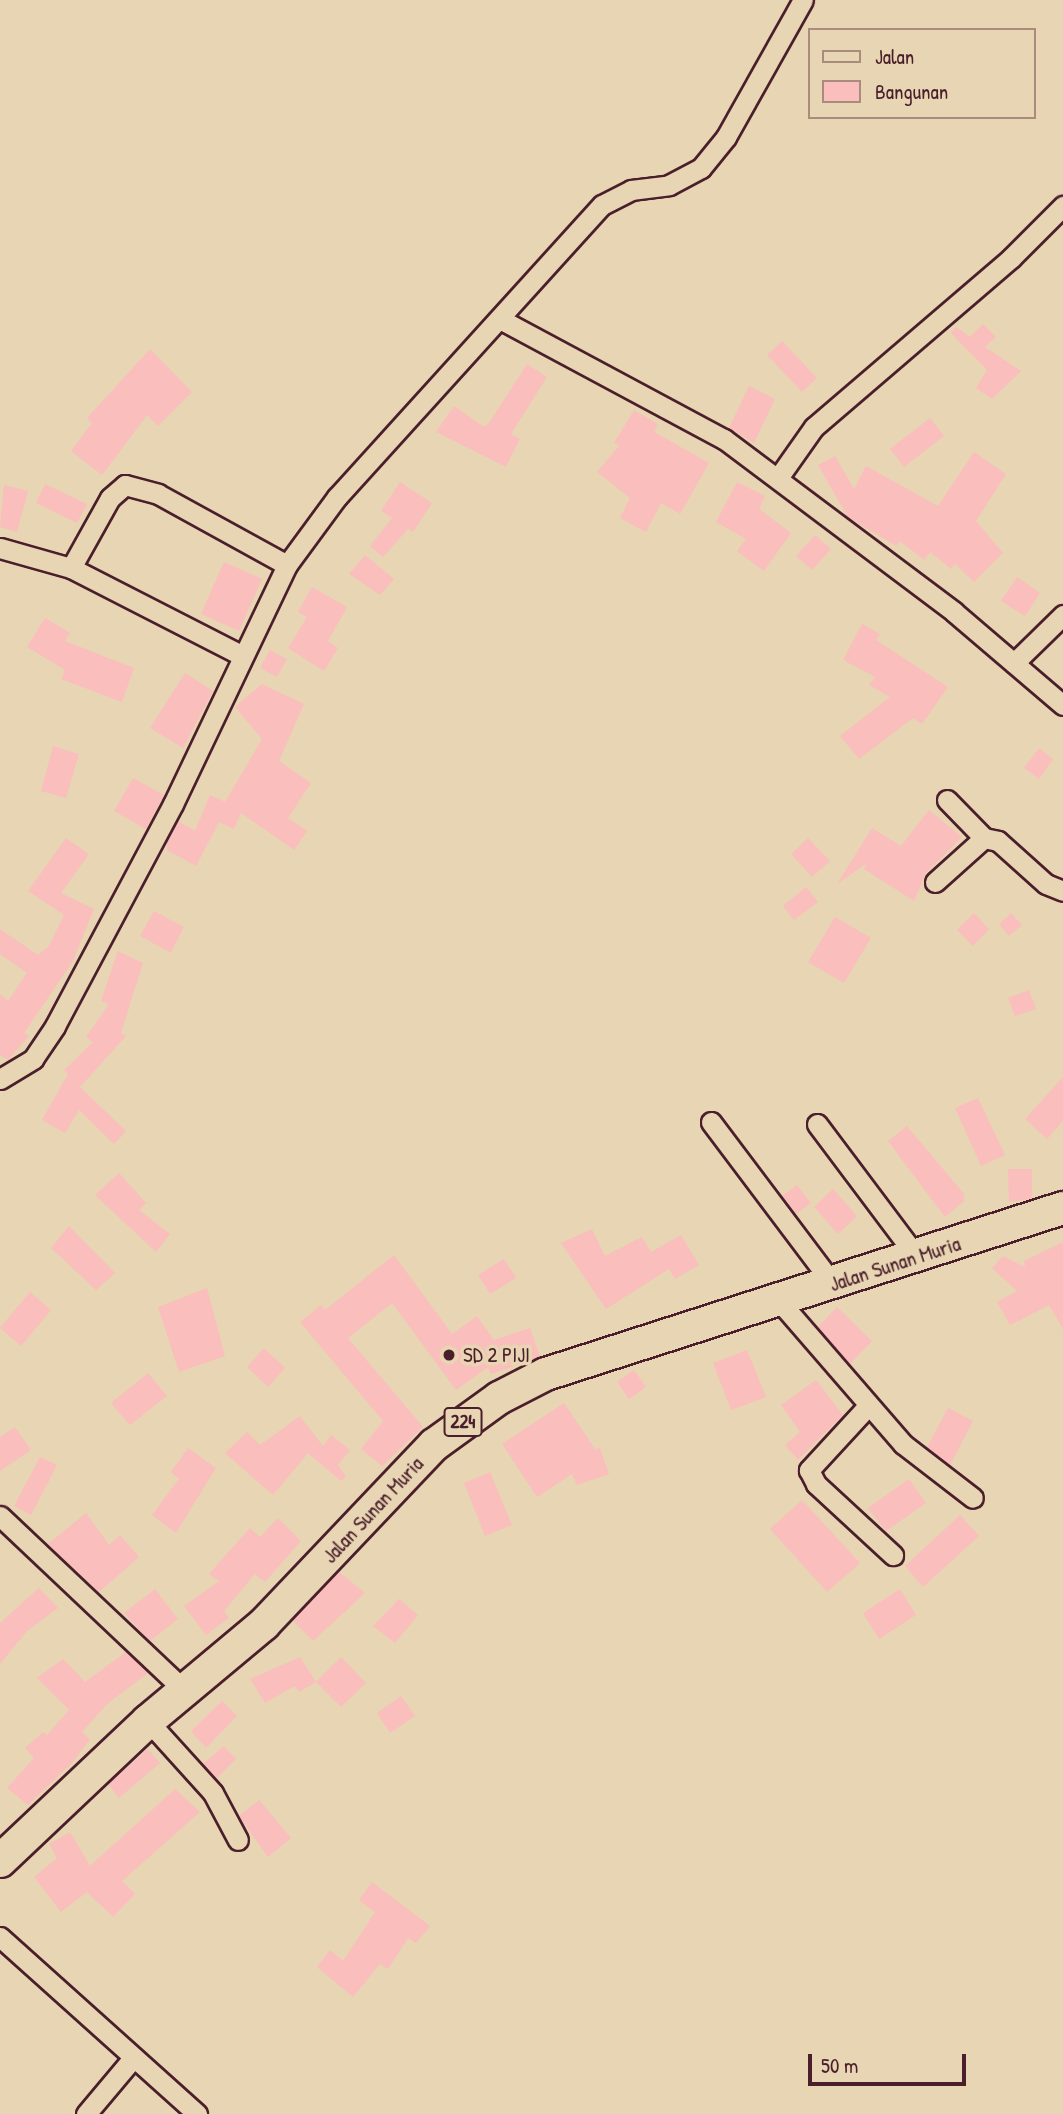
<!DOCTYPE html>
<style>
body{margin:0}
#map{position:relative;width:1063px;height:2114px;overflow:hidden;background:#e8d5b3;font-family:"Patrick Hand",sans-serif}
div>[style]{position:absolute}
.building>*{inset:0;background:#fabebc}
.roads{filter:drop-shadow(2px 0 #4a1f2b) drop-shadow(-2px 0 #4a1f2b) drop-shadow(0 2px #4a1f2b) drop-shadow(0 -2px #4a1f2b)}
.minor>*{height:19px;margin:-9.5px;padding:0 9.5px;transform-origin:9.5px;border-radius:9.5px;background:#e8d5b3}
.primary>*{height:32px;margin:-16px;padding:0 16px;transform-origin:16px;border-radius:16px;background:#e8d5b3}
.dots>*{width:19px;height:19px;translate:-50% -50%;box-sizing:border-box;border:4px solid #e8d5b3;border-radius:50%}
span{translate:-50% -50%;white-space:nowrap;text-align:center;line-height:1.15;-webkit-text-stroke:7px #e8d5b3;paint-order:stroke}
.shield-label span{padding:2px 5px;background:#e8d5b3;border:2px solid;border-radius:5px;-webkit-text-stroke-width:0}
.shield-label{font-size:19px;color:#4a1f2b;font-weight:700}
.street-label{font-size:21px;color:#4a1f2b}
.poi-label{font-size:21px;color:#4a1f2b}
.left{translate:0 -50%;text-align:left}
.legend{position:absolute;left:808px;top:28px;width:228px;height:91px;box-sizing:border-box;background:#e8d5b3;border:2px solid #a98c7d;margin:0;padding:9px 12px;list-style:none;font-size:21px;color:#4a1f2b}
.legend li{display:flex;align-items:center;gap:14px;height:35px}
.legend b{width:35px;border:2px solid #a98c7d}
.scale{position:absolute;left:808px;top:2054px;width:158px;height:32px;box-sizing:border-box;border:4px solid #4a1f2b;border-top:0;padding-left:9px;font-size:21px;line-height:24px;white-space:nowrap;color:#4a1f2b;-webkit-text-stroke:5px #e8d5b3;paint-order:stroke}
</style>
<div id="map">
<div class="building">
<i style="clip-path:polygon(983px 324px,996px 337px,985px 347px,1021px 371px,992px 399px,976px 388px,987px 370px,951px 333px,956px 327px,970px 337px)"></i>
<i style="clip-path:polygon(782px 341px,817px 378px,802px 392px,767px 355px)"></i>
<i style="clip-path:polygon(150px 349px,192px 392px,158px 426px,147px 415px,102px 475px,71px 451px,92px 423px,87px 418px)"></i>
<i style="clip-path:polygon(527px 364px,547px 377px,511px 434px,520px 439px,506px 467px,436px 432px,454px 406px,484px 427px,489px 423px)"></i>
<i style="clip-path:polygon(749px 386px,775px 399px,754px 443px,729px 428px)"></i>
<i style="clip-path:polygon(634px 410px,658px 424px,654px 432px,709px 463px,680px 514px,661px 503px,646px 532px,620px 518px,630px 498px,597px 472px,619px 446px,614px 443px)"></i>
<i style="clip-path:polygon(930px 418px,944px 436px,904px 467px,890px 449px)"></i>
<i style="clip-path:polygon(974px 452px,1006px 474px,976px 521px,1003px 553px,974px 582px,955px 564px,951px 569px,930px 552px,924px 560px,900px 541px,896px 546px,848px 517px,818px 465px,835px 456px,854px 489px,866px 466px,938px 506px)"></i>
<i style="clip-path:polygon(400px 482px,432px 503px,413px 532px,408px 529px,383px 557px,370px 546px,392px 518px,381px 511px)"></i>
<i style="clip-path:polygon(737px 482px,765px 496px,759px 509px,791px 533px,764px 571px,737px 551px,746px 539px,716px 522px)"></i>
<i style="clip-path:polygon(45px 484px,87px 504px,77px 523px,36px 503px)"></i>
<i style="clip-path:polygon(4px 485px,28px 491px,17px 532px,0 527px)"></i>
<i style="clip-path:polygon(815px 535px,831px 549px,812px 570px,796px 556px)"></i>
<i style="clip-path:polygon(365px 555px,394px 579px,380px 595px,349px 574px)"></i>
<i style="clip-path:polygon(224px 562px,262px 579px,239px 631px,201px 614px)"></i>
<i style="clip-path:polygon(1017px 577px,1040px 593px,1025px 616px,1001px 601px)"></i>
<i style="clip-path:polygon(312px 587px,347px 607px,328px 641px,338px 648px,324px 671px,288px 648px,307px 617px,298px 612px)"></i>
<i style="clip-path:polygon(45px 618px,70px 633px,65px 641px,134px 668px,122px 702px,61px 679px,65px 670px,27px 647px)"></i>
<i style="clip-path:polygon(862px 624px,880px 634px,876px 640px,948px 687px,922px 724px,913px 718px,859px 759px,840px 736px,890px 697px,869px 685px,875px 677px,843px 660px)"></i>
<i style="clip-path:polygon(270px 650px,287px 659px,277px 677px,260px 668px)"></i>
<i style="clip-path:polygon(185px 673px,213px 691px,183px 748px,150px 728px)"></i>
<i style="clip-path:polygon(262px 684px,304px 704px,279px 761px,311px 783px,288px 818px,307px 831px,294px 850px,241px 813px,234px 829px,219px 822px,196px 866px,167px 850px,167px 841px,178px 821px,195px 831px,210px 795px,225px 802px,262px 739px,235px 707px)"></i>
<i style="clip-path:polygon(53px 746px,79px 754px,66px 798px,41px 791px)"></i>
<i style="clip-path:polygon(1039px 748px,1053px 759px,1039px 779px,1024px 768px)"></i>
<i style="clip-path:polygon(133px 778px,164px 795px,146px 829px,114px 811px)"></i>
<i style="clip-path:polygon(929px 810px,962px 837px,926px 873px,914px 901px,864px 869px,867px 863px,837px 884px,872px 828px,901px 846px)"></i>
<i style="clip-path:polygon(66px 838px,89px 854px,61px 893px,94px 909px,73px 961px,24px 1033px,29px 1036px,8px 1060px,0 1055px,0 994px,8px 1001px,27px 973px,0 954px,0 929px,38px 955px,49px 946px,64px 915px,28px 891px)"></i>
<i style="clip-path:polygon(808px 838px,830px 861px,812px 877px,791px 854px)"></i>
<i style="clip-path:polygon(806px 887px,818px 902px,794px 920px,783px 906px)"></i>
<i style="clip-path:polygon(154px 911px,184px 927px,171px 953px,140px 936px)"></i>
<i style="clip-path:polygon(974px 913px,989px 929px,973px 946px,957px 930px)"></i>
<i style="clip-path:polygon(1011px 913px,1022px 925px,1009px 936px,999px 924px)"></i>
<i style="clip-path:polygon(835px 917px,871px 938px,844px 983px,808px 962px)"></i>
<i style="clip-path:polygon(118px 951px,143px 963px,121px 1033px,126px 1036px,80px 1087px,126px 1131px,114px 1144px,79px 1110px,65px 1133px,42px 1120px,68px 1074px,64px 1070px,93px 1042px,86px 1037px,109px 1004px,101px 1001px)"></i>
<i style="clip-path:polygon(1029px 990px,1036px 1009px,1015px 1016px,1008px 998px)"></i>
<i style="clip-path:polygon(1063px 1077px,1063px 1121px,1047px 1139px,1025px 1119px)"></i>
<i style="clip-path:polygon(978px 1098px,1005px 1155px,981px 1166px,955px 1108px)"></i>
<i style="clip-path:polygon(907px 1126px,964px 1194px,964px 1201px,945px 1217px,888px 1141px)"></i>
<i style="clip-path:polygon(1008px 1169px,1032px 1169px,1032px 1199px,1009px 1202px)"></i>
<i style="clip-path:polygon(119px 1173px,146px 1203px,139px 1210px,170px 1234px,156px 1252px,95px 1195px)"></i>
<i style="clip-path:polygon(797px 1185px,811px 1203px,796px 1214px,782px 1196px)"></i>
<i style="clip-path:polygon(833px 1189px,857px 1216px,838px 1234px,814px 1207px)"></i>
<i style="clip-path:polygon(69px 1226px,115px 1273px,96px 1290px,51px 1248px)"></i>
<i style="clip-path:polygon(592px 1229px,605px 1256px,642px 1237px,651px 1252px,681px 1235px,699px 1265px,675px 1279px,669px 1269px,606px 1309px,561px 1243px)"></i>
<i style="clip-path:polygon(1063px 1242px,1063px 1329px,1049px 1305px,1010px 1325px,997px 1302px,1017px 1291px,992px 1268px,1003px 1256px,1025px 1267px,1024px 1261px)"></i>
<i style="clip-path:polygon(394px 1255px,452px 1334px,477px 1316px,494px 1340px,530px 1328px,540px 1357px,491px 1374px,488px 1367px,456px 1390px,392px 1303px,348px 1338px,423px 1427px,382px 1466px,361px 1449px,383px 1421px,300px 1322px,321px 1305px,325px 1310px)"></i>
<i style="clip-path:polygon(504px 1259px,516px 1278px,490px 1294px,478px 1275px)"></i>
<i style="clip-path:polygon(207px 1288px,225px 1356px,179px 1372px,158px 1307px)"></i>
<i style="clip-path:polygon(30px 1292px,51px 1310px,21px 1346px,0 1328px)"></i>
<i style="clip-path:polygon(837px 1307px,872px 1341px,850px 1364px,818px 1327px)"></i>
<i style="clip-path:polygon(264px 1348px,285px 1368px,268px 1387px,247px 1367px)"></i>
<i style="clip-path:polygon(747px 1350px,766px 1397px,731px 1410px,713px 1363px)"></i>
<i style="clip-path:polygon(634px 1370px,646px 1387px,629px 1399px,617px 1382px)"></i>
<i style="clip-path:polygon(148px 1373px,167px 1396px,130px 1425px,111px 1403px)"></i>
<i style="clip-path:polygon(816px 1380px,843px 1415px,798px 1460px,785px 1445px,800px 1432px,781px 1405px)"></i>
<i style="clip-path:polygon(564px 1403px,595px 1449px,600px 1448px,609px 1474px,577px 1485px,572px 1474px,537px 1497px,502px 1444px)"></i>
<i style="clip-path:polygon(948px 1408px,973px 1421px,950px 1465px,927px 1447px)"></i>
<i style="clip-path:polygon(300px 1416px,323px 1446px,331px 1435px,350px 1450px,338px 1465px,346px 1477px,341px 1481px,308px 1453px,273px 1495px,225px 1453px,247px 1432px,260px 1445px)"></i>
<i style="clip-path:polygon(15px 1427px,31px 1450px,0 1471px,0 1437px)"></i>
<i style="clip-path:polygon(188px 1448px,216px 1468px,176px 1533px,152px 1515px,179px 1479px,171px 1472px)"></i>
<i style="clip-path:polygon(40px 1457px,57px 1465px,31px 1515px,14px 1506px)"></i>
<i style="clip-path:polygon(490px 1472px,512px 1525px,485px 1536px,464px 1483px)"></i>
<i style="clip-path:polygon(909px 1479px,926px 1503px,886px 1531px,868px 1508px)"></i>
<i style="clip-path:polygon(802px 1500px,860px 1563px,827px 1592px,770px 1529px)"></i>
<i style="clip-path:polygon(86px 1513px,109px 1545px,120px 1535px,139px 1557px,99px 1592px,48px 1544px)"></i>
<i style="clip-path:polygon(960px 1515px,979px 1536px,923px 1587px,905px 1566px)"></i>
<i style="clip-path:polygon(278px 1518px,301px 1541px,265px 1582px,255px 1574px,224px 1611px,229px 1618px,206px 1635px,184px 1606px,219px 1581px,209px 1574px,250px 1528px,260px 1537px)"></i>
<i style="clip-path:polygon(339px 1572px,365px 1593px,313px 1641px,293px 1621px)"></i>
<i style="clip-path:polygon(39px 1588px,58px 1608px,27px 1631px,0 1664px,0 1623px)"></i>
<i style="clip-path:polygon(155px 1589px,178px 1619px,150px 1641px,124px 1613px)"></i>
<i style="clip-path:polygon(900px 1589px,916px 1615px,879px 1639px,863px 1613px)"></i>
<i style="clip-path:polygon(399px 1599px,418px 1615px,395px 1643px,373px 1626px)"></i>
<i style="clip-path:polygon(126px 1652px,148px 1673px,107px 1704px,82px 1732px,90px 1739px,72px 1763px,28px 1805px,7px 1788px,34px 1758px,25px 1748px,43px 1732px,47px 1735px,69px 1710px,37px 1678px,63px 1659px,85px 1682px)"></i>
<i style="clip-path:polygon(300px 1657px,316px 1682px,299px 1692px,295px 1686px,265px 1703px,250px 1679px)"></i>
<i style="clip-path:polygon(341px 1657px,366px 1683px,341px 1707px,316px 1682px)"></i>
<i style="clip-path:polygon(401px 1696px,415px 1716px,390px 1733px,377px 1713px)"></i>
<i style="clip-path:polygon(222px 1701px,237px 1716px,206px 1748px,191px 1731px)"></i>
<i style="clip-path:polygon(224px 1746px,236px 1759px,217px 1778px,203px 1764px)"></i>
<i style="clip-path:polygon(148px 1749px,160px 1763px,119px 1798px,108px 1784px)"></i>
<i style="clip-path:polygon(175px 1789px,200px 1812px,122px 1881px,135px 1894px,113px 1917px,87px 1892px,61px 1912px,34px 1877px,57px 1858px,49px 1844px,70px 1832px,90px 1866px)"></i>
<i style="clip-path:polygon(259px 1800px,291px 1838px,268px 1857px,239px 1816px)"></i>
<i style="clip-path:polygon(372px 1882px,430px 1926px,416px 1943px,408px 1938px,388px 1969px,380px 1964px,353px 1997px,317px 1967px,330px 1950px,343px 1961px,375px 1912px,359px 1900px)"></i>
</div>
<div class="roads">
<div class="minor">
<i style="left:500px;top:319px;width:254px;rotate:28.2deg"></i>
<i style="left:724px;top:439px;width:288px;rotate:36.9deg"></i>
<i style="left:954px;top:612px;width:143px;rotate:40.5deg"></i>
<i style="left:778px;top:478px;width:62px;rotate:-54.8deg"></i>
<i style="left:814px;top:427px;width:260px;rotate:-40.6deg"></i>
<i style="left:1011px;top:258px;width:74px;rotate:-45deg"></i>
<i style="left:0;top:548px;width:74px;rotate:15.7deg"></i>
<i style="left:71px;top:568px;width:191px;rotate:27.1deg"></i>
<i style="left:71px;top:568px;width:80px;rotate:-60.9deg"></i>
<i style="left:110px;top:498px;width:20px;rotate:-41deg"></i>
<i style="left:125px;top:485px;width:34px;rotate:15deg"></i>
<i style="left:158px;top:494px;width:147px;rotate:28.8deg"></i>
<i style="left:1014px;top:663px;width:69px;rotate:-44.4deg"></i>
<i style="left:947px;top:800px;width:53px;rotate:45.8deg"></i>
<i style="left:984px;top:838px;width:14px;rotate:12deg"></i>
<i style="left:998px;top:841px;width:64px;rotate:41.9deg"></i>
<i style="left:1046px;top:884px;width:18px;rotate:22deg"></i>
<i style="left:935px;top:882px;width:66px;rotate:-41.9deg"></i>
<i style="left:0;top:1079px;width:39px;rotate:-31deg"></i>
<i style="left:33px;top:1059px;width:40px;rotate:-56deg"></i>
<i style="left:55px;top:1026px;width:251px;rotate:-62deg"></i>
<i style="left:173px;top:804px;width:265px;rotate:-64.5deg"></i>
<i style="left:287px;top:565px;width:84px;rotate:-53.7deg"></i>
<i style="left:337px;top:497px;width:394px;rotate:-47.8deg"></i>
<i style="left:602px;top:205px;width:33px;rotate:-27deg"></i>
<i style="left:631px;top:190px;width:38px;rotate:-7deg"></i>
<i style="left:669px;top:185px;width:36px;rotate:-28deg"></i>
<i style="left:701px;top:168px;width:40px;rotate:-51deg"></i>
<i style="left:726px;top:137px;width:157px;rotate:-60.7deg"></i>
<i style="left:711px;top:1122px;width:204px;rotate:53deg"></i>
<i style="left:817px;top:1124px;width:166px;rotate:53.1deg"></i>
<i style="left:780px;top:1302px;width:188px;rotate:49.1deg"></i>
<i style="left:903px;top:1444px;width:88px;rotate:37.6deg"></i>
<i style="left:867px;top:1407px;width:86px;rotate:132.6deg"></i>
<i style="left:809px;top:1470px;width:16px;rotate:63deg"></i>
<i style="left:816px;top:1484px;width:105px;rotate:42.7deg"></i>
<i style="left:0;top:1516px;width:255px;rotate:43.4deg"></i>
<i style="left:148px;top:1721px;width:97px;rotate:47.9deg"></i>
<i style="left:213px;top:1793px;width:53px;rotate:62deg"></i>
<i style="left:0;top:1937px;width:265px;rotate:41.9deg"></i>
<i style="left:86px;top:2114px;width:73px;rotate:-50deg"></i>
</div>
<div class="primary">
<i style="left:0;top:1861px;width:204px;rotate:-43.4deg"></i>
<i style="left:148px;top:1721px;width:151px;rotate:-39.9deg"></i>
<i style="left:264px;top:1624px;width:247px;rotate:-46.5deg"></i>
<i style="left:434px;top:1445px;width:80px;rotate:-35.9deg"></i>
<i style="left:499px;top:1398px;width:53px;rotate:-27.1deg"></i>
<i style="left:546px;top:1374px;width:543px;rotate:-17.8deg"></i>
</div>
</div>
<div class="dots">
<i style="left:449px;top:1355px;background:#4a1f2b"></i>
</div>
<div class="shield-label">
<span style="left:463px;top:1422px">224</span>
</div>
<div class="street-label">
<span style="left:895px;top:1264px;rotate:-18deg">Jalan Sunan Muria</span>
<span style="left:373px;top:1510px;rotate:-47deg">Jalan Sunan Muria</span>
</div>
<div class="poi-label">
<span class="left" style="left:463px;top:1355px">SD 2 PIJI</span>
</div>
<ul class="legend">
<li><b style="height:9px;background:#e8d5b3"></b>Jalan</li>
<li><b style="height:19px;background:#fabebc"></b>Bangunan</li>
</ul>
<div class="scale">50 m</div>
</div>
